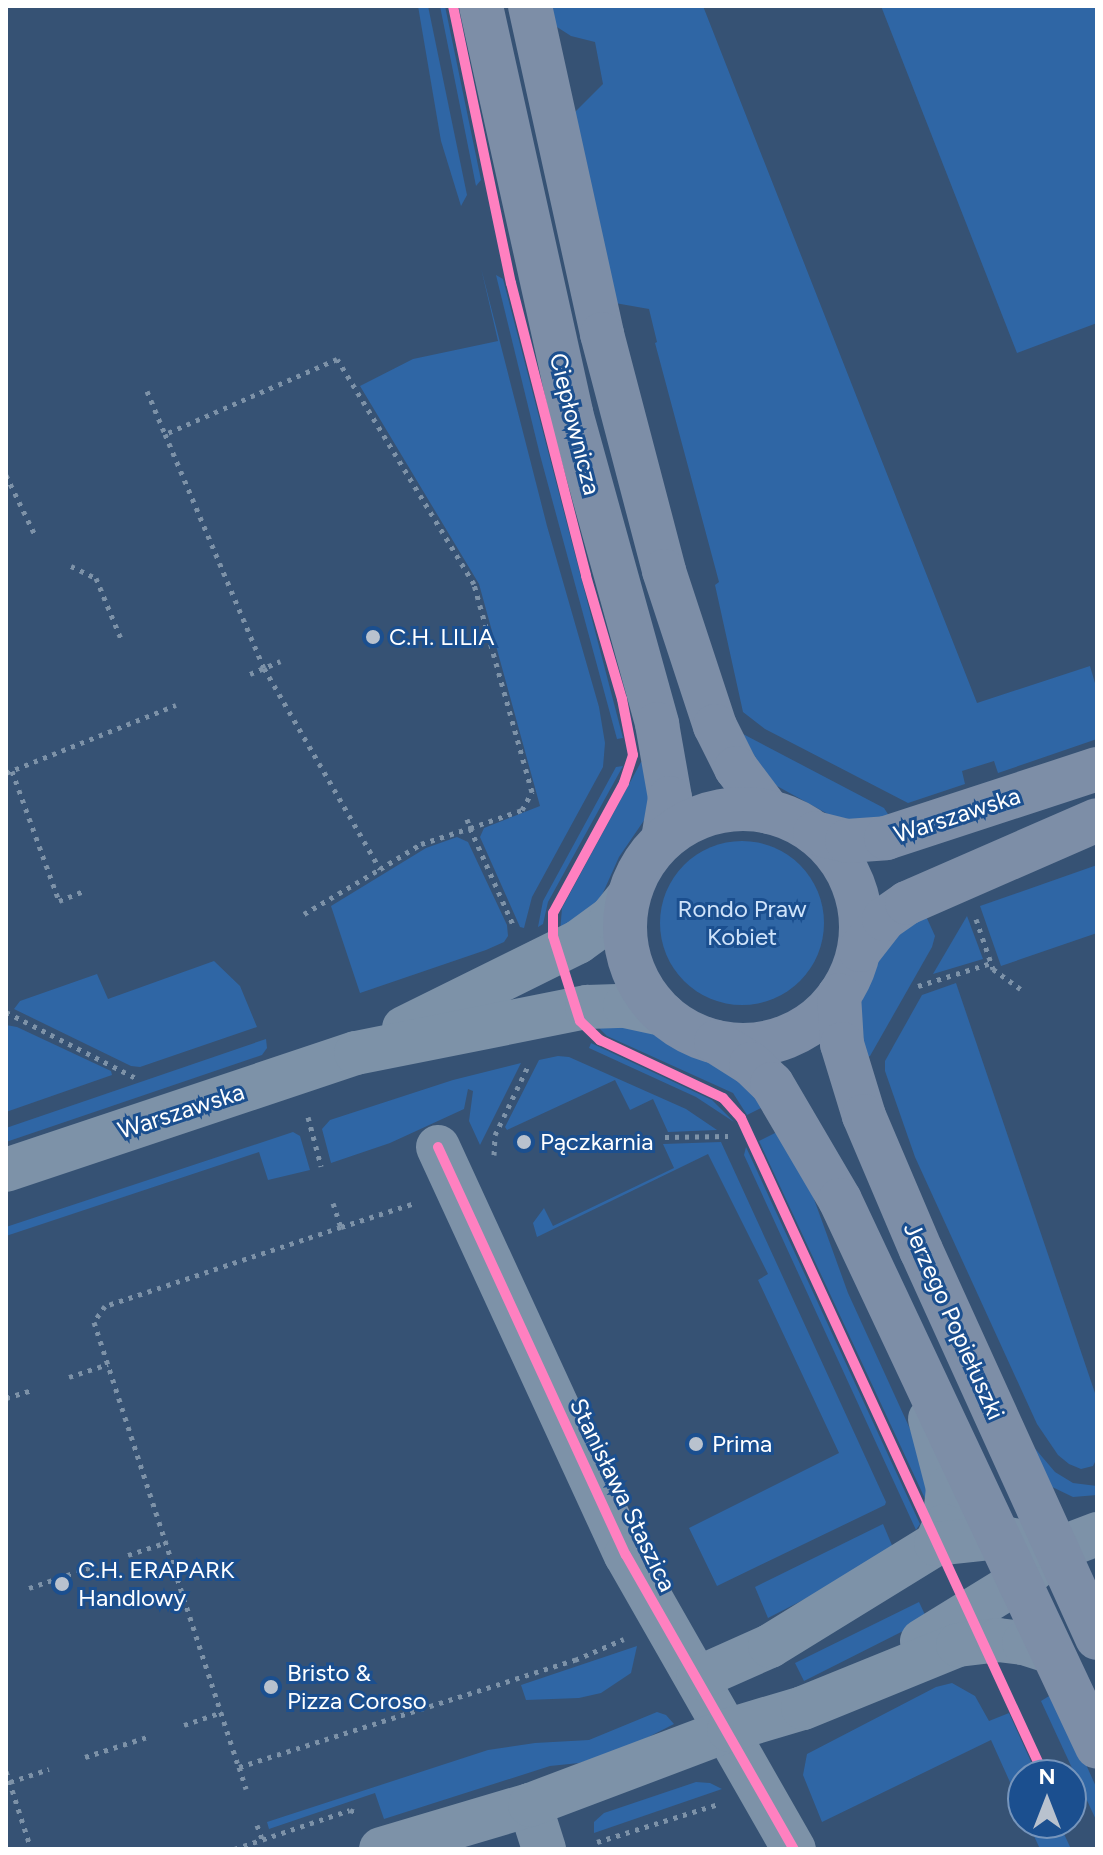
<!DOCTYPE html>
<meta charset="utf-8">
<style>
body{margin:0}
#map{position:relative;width:1103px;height:1855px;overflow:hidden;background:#365274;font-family:Figtree,sans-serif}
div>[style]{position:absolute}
.green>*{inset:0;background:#2f66a5}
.round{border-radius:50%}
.path>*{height:5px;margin-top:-2.5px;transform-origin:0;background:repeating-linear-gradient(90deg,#7d92a8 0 4px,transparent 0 10px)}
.minor>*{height:44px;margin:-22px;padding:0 22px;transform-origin:22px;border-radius:22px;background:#7d92a8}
.major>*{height:44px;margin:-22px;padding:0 22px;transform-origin:22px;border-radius:22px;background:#7d8ea7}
.major>.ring{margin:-22px;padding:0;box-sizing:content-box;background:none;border:44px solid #7d8ea7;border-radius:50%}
.cycleway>*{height:10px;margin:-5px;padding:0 5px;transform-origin:5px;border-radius:5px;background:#ff80c0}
.dots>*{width:22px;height:22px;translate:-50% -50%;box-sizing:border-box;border:4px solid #1b4f8f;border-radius:50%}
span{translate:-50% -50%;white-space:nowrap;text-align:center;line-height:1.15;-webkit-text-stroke:6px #1b4f8f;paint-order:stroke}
.street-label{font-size:24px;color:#fff}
.poi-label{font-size:24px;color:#fff}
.left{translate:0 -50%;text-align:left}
.park-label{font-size:24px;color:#cfe3fa}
.frame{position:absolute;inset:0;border:8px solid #fff;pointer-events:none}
.north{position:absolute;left:1007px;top:1759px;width:80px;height:80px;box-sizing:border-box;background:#1b4f8f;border:2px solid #7695bc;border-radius:50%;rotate:0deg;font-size:22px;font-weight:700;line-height:32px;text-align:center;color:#fff}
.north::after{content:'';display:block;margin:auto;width:28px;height:36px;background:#b9c2ce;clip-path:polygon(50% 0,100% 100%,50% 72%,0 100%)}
</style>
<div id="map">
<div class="green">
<i style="clip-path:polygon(418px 6px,428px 6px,467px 195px,461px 206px,441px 141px)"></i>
<i style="clip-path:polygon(440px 6px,445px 6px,481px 180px,476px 186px)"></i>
<i style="clip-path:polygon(543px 6px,703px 6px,977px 703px,1090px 666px,1097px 690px,1097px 739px,998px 773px,994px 761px,962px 771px,965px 784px,908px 803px,765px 729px,743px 712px,715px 585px,719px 582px,655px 343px,657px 342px,649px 309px,615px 303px,573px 114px,603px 84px,595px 42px,571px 36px,557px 27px)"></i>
<i style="clip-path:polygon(881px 6px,1097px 6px,1097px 323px,1017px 353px)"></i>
<i style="clip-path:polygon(481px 268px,547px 526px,599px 707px,605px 743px,603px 767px,532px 897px,524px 928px,520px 927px,480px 837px,484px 828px,540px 806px,479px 584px,360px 386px,413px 359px,498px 341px)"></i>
<i style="clip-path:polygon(496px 275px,503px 279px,623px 738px,617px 739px,540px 455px)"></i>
<i style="clip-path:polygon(743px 734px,884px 808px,893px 822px,835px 818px,777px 786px,765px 777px)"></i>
<i style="clip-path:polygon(648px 761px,653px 772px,647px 816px,619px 857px,602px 895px,590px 910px,560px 932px,562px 908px,641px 762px)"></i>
<i style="clip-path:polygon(623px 766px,548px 902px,543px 924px,538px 927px,543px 901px,616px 767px)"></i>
<i style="clip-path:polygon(457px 837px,468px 842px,507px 925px,508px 936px,504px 942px,486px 950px,360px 993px,331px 906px,426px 848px)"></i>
<i class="round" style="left:660px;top:841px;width:164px;height:164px"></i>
<i style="clip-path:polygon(1097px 865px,1097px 933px,1001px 966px,980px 906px)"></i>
<i style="clip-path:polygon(925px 914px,935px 936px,932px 947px,870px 1056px,861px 1061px,860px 998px,884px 947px)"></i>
<i style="clip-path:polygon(967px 916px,983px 959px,933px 974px)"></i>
<i style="clip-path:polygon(214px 961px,240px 986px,257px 1027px,140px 1067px,131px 1066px,14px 1009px,20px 1001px,97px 974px,108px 999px)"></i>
<i style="clip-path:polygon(956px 983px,1097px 1399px,1097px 1458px,1093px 1466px,1081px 1469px,1069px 1464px,1058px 1455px,1037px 1424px,915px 1157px,885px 1071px,885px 1061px,922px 995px)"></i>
<i style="clip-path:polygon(594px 1023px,656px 1033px,718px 1062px,765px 1106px,747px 1115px,733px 1093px,607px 1036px)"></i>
<i style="clip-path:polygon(6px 1025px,17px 1027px,111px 1071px,112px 1075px,6px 1112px)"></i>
<i style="clip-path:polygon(266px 1039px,267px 1048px,262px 1055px,6px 1142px,6px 1128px)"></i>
<i style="clip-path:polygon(591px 1043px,712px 1100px,734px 1122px,696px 1097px,589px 1048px)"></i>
<i style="clip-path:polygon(558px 1056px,569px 1057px,686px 1109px,717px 1130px,668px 1132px,653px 1099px,630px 1110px,615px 1080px,507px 1130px,505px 1127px,539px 1060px)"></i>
<i style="clip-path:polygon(521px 1063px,480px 1145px,469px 1121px,473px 1091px,468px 1089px,464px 1109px,390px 1143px,331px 1163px,322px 1129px,330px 1120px,453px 1080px)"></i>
<i style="clip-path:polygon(781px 1130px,810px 1188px,848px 1293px,921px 1453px,926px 1470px,927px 1503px,759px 1141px)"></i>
<i style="clip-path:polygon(293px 1132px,300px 1136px,310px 1170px,268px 1180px,259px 1152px,6px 1236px,6px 1227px)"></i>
<i style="clip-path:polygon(721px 1142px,886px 1502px,885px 1505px,717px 1586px,689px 1528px,839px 1453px,758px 1280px,768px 1274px,708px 1154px,537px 1237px,533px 1223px,544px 1208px,553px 1226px,674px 1168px,663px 1144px)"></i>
<i style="clip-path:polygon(746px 1147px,920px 1524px,916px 1530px,744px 1155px)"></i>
<i style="clip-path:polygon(905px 1174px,1032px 1445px,1055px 1472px,1073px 1483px,1097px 1486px,1097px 1495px,1073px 1497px,1046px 1484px)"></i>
<i style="clip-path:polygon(883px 1524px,894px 1550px,885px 1558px,768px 1618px,755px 1587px)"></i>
<i style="clip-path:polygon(919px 1602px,927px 1619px,804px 1681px,795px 1663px)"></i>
<i style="clip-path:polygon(637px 1646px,631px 1673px,601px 1693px,579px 1698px,526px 1700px,521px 1685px)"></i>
<i style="clip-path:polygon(952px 1683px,975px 1696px,989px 1721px,1009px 1713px,1037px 1775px,1023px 1775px,1023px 1811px,991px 1740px,822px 1822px,803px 1775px,807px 1754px,936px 1687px)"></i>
<i style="clip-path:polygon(1054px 1693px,1097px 1789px,1097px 1822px,1041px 1701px)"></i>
<i style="clip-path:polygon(657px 1712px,666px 1715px,674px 1724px,625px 1749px,579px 1763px,550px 1766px,384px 1819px,375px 1793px,269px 1829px,267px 1822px,488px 1750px,535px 1743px,589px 1740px)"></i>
<i style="clip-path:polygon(696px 1782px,710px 1783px,722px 1789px,594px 1833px,594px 1822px,604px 1813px)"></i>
<i style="clip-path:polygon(1028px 1823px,1059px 1823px,1071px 1849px,1040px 1849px)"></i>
</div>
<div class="path">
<i style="left:147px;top:391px;width:47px;rotate:67.3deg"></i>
<i style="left:6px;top:475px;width:67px;rotate:64.2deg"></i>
<i style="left:71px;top:566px;width:28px;rotate:26deg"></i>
<i style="left:96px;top:578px;width:68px;rotate:67.6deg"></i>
<i style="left:250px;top:674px;width:33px;rotate:-23deg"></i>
<i style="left:12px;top:771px;width:138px;rotate:70.1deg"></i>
<i style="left:59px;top:901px;width:27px;rotate:-22deg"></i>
<i style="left:6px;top:773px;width:183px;rotate:-21.8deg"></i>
<i style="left:467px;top:819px;width:9px;rotate:72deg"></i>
<i style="left:470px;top:828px;width:55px;rotate:-19.1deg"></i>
<i style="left:522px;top:810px;width:21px;rotate:-61deg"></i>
<i style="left:532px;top:792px;width:216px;rotate:-105.6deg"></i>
<i style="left:474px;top:584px;width:263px;rotate:-121.3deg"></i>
<i style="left:337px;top:359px;width:188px;rotate:156.4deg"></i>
<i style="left:165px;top:434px;width:254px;rotate:67.1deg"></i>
<i style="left:264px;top:668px;width:232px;rotate:60deg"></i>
<i style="left:380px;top:869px;width:48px;rotate:-31.4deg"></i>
<i style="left:421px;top:844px;width:52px;rotate:-18.1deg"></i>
<i style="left:470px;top:828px;width:108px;rotate:66deg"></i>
<i style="left:304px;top:914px;width:88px;rotate:-30.6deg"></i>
<i style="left:976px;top:919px;width:53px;rotate:71.2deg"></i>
<i style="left:993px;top:969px;width:34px;rotate:36deg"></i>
<i style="left:918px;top:986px;width:77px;rotate:-17.5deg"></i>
<i style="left:6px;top:1012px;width:144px;rotate:26.9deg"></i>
<i style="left:308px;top:1117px;width:51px;rotate:75.1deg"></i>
<i style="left:665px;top:1137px;width:63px;rotate:-0.9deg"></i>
<i style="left:494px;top:1155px;width:20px;rotate:-87deg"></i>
<i style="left:495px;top:1135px;width:79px;rotate:-64.4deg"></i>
<i style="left:333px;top:1203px;width:25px;rotate:72deg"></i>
<i style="left:341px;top:1227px;width:249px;rotate:161.5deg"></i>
<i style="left:105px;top:1306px;width:19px;rotate:125deg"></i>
<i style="left:94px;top:1322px;width:468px;rotate:72deg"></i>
<i style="left:239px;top:1767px;width:353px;rotate:-17.7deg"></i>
<i style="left:575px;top:1660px;width:53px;rotate:-23.2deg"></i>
<i style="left:341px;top:1227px;width:78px;rotate:-18deg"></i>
<i style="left:69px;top:1377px;width:41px;rotate:-18.4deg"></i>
<i style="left:6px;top:1398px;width:27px;rotate:-17deg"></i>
<i style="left:128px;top:1555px;width:41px;rotate:-18.4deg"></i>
<i style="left:29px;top:1588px;width:65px;rotate:-18.7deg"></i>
<i style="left:184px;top:1725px;width:40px;rotate:-18.9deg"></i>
<i style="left:85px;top:1757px;width:65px;rotate:-17.9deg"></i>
<i style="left:239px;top:1767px;width:23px;rotate:72deg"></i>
<i style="left:6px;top:1771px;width:82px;rotate:72.2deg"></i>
<i style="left:10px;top:1782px;width:41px;rotate:-18.4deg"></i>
<i style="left:257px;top:1825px;width:15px;rotate:70deg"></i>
<i style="left:597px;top:1842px;width:127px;rotate:-17.4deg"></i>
<i style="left:234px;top:1849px;width:122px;rotate:-18.6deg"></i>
<i style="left:350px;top:1810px;width:9px;rotate:21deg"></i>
</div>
<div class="minor">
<i style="left:404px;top:1028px;width:194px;rotate:-26.3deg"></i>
<i style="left:578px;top:942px;width:41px;rotate:-36deg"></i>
<i style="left:611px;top:918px;width:27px;rotate:-51deg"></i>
<i style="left:438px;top:1147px;width:449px;rotate:65.3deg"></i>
<i style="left:626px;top:1555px;width:339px;rotate:60.3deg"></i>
<i style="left:6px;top:1170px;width:369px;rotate:-18.5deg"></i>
<i style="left:356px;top:1053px;width:236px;rotate:-11.3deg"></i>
<i style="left:587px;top:1007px;width:38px;rotate:-2deg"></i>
<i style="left:625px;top:1006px;width:39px;rotate:12deg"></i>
<i style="left:930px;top:1419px;width:71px;rotate:75.4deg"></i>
<i style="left:948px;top:1488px;width:38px;rotate:96deg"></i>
<i style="left:944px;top:1526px;width:20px;rotate:114deg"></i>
<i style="left:922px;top:1641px;width:114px;rotate:-31.7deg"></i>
<i style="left:1019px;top:1581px;width:50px;rotate:-39.4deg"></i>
<i style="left:1058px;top:1549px;width:42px;rotate:-21deg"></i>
<i style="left:698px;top:1678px;width:79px;rotate:-24deg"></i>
<i style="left:770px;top:1646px;width:195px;rotate:-31.6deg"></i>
<i style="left:936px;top:1544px;width:63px;rotate:-6.3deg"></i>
<i style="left:999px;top:1537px;width:60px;rotate:11.5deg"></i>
<i style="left:530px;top:1805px;width:46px;rotate:72.3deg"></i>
<i style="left:381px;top:1849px;width:155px;rotate:-16.5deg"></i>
<i style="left:530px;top:1805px;width:213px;rotate:-20.7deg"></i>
<i style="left:729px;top:1730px;width:77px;rotate:-16.6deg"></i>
<i style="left:803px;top:1708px;width:167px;rotate:-22.1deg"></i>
<i style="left:958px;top:1645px;width:40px;rotate:-7.1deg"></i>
<i style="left:998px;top:1640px;width:26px;rotate:7deg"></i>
<i style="left:1024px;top:1643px;width:28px;rotate:18deg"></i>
</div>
<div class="major">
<i style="left:481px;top:6px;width:417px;rotate:77.5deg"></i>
<i style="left:571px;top:413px;width:323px;rotate:74.5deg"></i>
<i style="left:657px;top:724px;width:75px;rotate:80deg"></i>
<i style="left:670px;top:798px;width:42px;rotate:99.7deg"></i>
<i style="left:530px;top:6px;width:336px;rotate:77.6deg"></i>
<i style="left:602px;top:334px;width:245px;rotate:75.3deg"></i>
<i style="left:664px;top:571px;width:163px;rotate:71.8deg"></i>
<i style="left:715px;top:726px;width:47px;rotate:63.4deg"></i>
<i style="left:736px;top:768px;width:55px;rotate:53.1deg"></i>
<i class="ring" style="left:625px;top:809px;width:192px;height:192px"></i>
<i style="left:815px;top:833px;width:33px;rotate:14deg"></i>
<i style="left:847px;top:841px;width:39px;rotate:-4deg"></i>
<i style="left:886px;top:838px;width:222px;rotate:-18.1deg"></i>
<i style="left:860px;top:950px;width:39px;rotate:-52deg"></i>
<i style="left:884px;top:919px;width:28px;rotate:-35deg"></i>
<i style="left:907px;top:903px;width:207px;rotate:-23.6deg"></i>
<i style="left:839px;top:995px;width:49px;rotate:86.5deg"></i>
<i style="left:842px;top:1044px;width:75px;rotate:73deg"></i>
<i style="left:864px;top:1116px;width:146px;rotate:67deg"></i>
<i style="left:921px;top:1250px;width:426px;rotate:65.6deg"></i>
<i style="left:716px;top:1042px;width:41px;rotate:32.2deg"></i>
<i style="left:751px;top:1064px;width:29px;rotate:44deg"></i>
<i style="left:772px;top:1084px;width:134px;rotate:59.6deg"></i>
<i style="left:840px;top:1200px;width:604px;rotate:64.83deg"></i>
</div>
<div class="cycleway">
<i style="left:453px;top:6px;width:283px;rotate:78.2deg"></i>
<i style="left:511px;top:283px;width:302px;rotate:75.6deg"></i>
<i style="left:586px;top:576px;width:128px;rotate:73.7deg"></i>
<i style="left:622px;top:699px;width:57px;rotate:78.9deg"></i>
<i style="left:633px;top:755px;width:29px;rotate:108deg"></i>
<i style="left:624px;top:783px;width:148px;rotate:118.6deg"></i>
<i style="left:553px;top:913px;width:23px;rotate:90deg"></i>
<i style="left:553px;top:936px;width:89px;rotate:72.4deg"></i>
<i style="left:580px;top:1021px;width:28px;rotate:44deg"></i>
<i style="left:600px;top:1040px;width:136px;rotate:25.2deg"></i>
<i style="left:723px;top:1098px;width:27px;rotate:48deg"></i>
<i style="left:741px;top:1118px;width:724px;rotate:65.24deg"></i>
<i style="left:438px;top:1147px;width:449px;rotate:65.3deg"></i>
<i style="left:626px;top:1555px;width:339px;rotate:60.3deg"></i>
</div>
<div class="dots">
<i style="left:373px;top:637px;background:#b9c2ce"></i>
<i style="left:524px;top:1142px;background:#b9c2ce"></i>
<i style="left:696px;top:1444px;background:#b9c2ce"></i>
<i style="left:62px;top:1584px;background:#b9c2ce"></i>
<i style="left:271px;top:1687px;background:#b9c2ce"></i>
</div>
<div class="street-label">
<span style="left:575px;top:424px;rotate:76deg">Ciepłownicza</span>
<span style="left:957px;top:815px;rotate:-18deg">Warszawska</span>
<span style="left:181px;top:1111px;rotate:-18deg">Warszawska</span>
<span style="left:954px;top:1321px;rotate:66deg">Jerzego Popiełuszki</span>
<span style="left:623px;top:1495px;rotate:64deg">Stanisława Staszica</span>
</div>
<div class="poi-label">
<span class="left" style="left:389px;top:637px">C.H. LILIA</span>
<span class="left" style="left:540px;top:1142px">Pączkarnia</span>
<span class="left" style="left:712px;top:1444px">Prima</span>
<span class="left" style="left:78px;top:1584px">C.H. ERAPARK<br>Handlowy</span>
<span class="left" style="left:287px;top:1687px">Bristo &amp;<br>Pizza Coroso</span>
</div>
<div class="park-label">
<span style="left:742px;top:923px">Rondo Praw<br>Kobiet</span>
</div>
<div class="frame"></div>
<div class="north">N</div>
</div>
